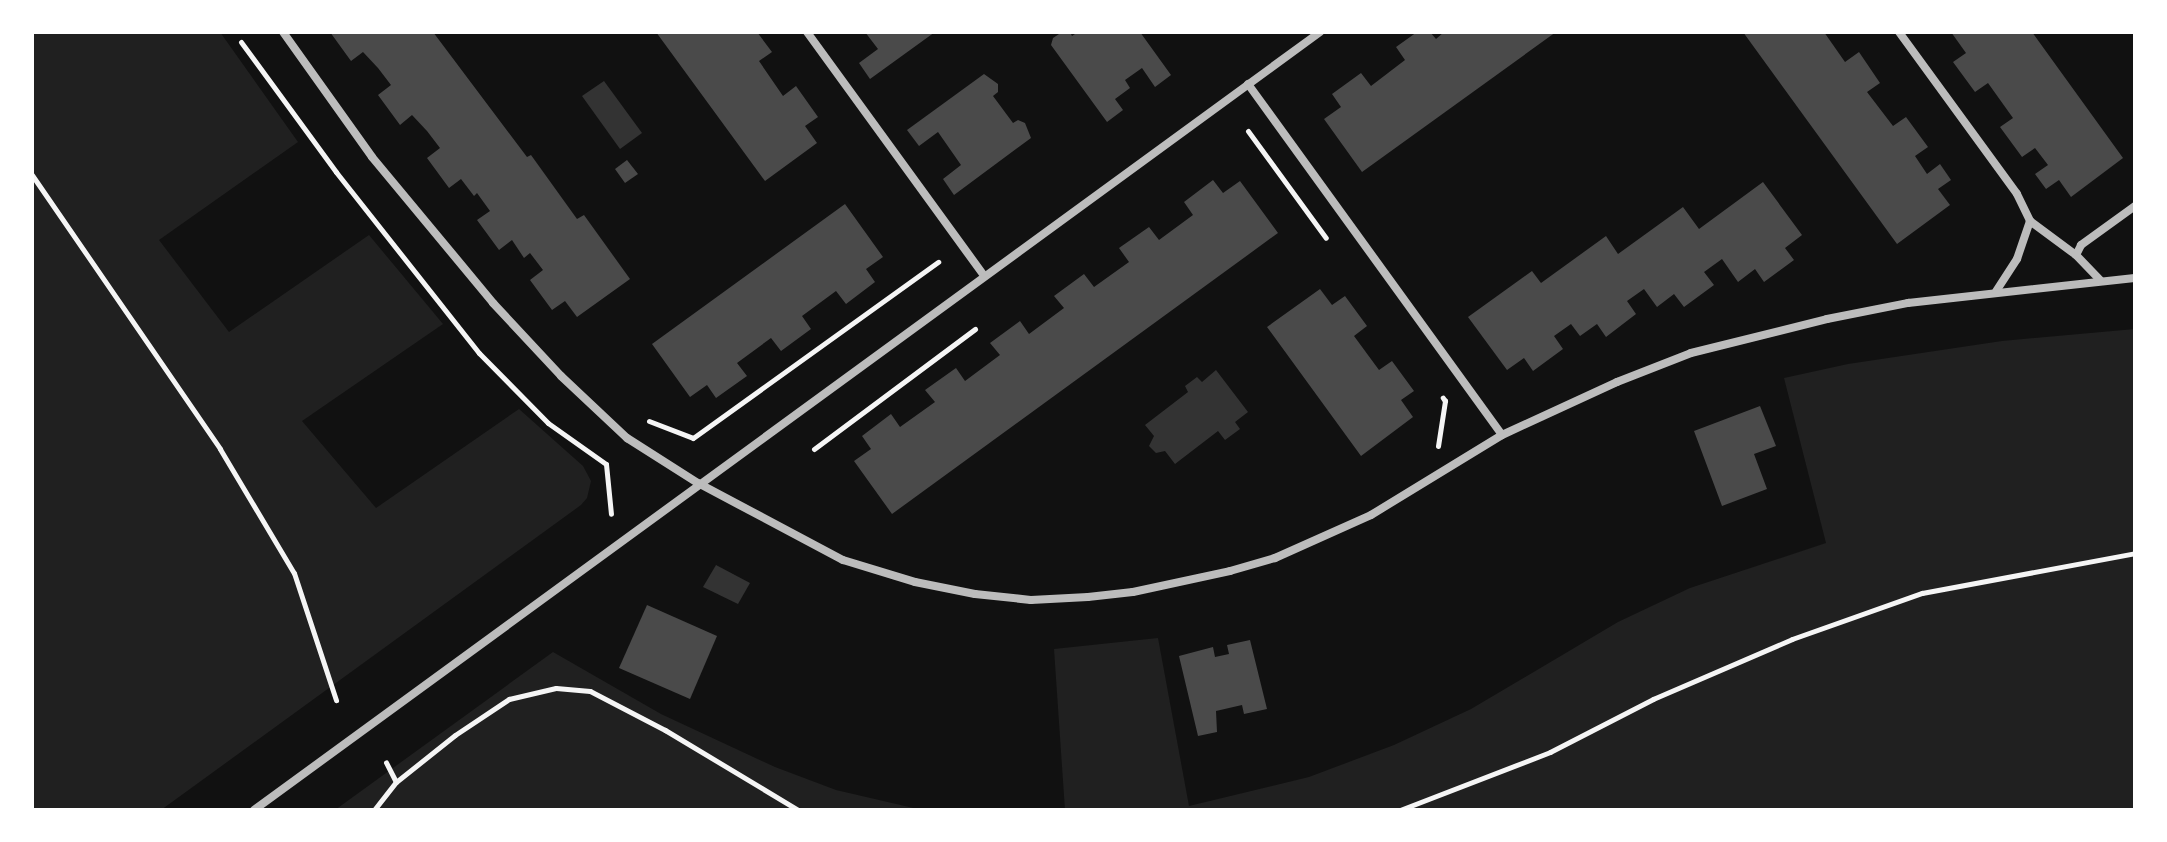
<!DOCTYPE html>
<style>
body{margin:0}
#map{position:relative;width:2167px;height:842px;overflow:hidden;background:#111;font-family:Overpass,sans-serif}
div>[style]{position:absolute}
.green>*{inset:0;background:#202020}
.water>*{inset:0;background:#333}
.building>*{inset:0;background:#4a4a4a}
.path>*{height:5px;margin:-2.5px;padding:0 2.5px;transform-origin:2.5px;border-radius:2.5px;background:#f5f5f5}
.minor>*{height:8px;margin:-4px;padding:0 4px;transform-origin:4px;border-radius:4px;background:#bcbcbc}
span{translate:-50% -50%;white-space:nowrap;text-align:center;line-height:1.15;-webkit-text-stroke:8px #fff;paint-order:stroke}
.frame{position:absolute;inset:0;border:34px solid #fff;pointer-events:none}
</style>
<div id="map">
<div class="green">
<i style="clip-path:polygon(32px 32px,220px 32px,298px 142px,159px 240px,229px 332px,369px 235px,443px 324px,302px 421px,376px 508px,519px 409px,583px 466px,591px 481px,587px 498px,581px 505px,161px 810px,32px 810px)"></i>
<i style="clip-path:polygon(2135px 329px,2135px 810px,1065px 810px,1054px 649px,1158px 638px,1189px 806px,1309px 777px,1394px 745px,1471px 709px,1618px 622px,1690px 588px,1826px 543px,1784px 378px,1848px 364px,2002px 341px)"></i>
<i style="clip-path:polygon(553px 652px,661px 714px,775px 767px,836px 790px,922px 810px,335px 810px)"></i>
</div>
<div class="water">
<i style="clip-path:polygon(604px 81px,642px 133px,620px 149px,582px 96px)"></i>
<i style="clip-path:polygon(1216px 370px,1248px 412px,1235px 422px,1240px 429px,1225px 440px,1218px 431px,1175px 464px,1165px 451px,1156px 453px,1149px 446px,1154px 436px,1145px 425px,1188px 392px,1185px 386px,1197px 377px,1202px 382px)"></i>
<i style="clip-path:polygon(716px 565px,750px 583px,738px 604px,703px 587px)"></i>
</div>
<div class="building">
<i style="clip-path:polygon(330px 32px,433px 32px,527px 157px,531px 155px,577px 219px,584px 215px,630px 279px,577px 317px,565px 301px,552px 310px,530px 280px,543px 270px,530px 253px,524px 258px,512px 240px,499px 250px,477px 220px,490px 211px,477px 193px,474px 196px,461px 179px,449px 188px,427px 158px,440px 148px,427px 131px,412px 115px,400px 125px,378px 95px,391px 85px,378px 68px,363px 52px,351px 61px)"></i>
<i style="clip-path:polygon(656px 32px,757px 32px,772px 52px,759px 61px,783px 96px,796px 86px,818px 117px,805px 126px,817px 143px,765px 181px)"></i>
<i style="clip-path:polygon(865px 32px,935px 32px,870px 79px,859px 63px,878px 49px)"></i>
<i style="clip-path:polygon(1062px 32px,1070px 32px,1072px 36px,1078px 32px,1140px 32px,1171px 75px,1155px 87px,1142px 68px,1125px 80px,1130px 88px,1115px 99px,1123px 110px,1107px 122px,1051px 45px,1053px 38px)"></i>
<i style="clip-path:polygon(1417px 32px,1430px 32px,1436px 39px,1444px 32px,1556px 32px,1362px 172px,1324px 119px,1341px 107px,1332px 94px,1361px 73px,1371px 86px,1405px 60px,1396px 47px)"></i>
<i style="clip-path:polygon(1743px 32px,1824px 32px,1845px 62px,1859px 52px,1880px 83px,1867px 92px,1893px 126px,1906px 117px,1928px 147px,1915px 156px,1927px 174px,1940px 164px,1951px 180px,1938px 189px,1950px 205px,1897px 244px)"></i>
<i style="clip-path:polygon(1951px 32px,2032px 32px,2123px 158px,2071px 197px,2059px 180px,2046px 189px,2035px 174px,2048px 165px,2035px 148px,2022px 157px,2000px 127px,2013px 118px,1988px 83px,1975px 92px,1953px 62px,1966px 53px)"></i>
<i style="clip-path:polygon(984px 74px,998px 84px,998px 92px,993px 96px,1013px 123px,1018px 120px,1025px 123px,1031px 138px,954px 195px,943px 179px,961px 165px,938px 132px,919px 146px,907px 130px)"></i>
<i style="clip-path:polygon(627px 160px,638px 174px,625px 183px,615px 169px)"></i>
<i style="clip-path:polygon(1213px 180px,1223px 193px,1240px 181px,1278px 233px,892px 514px,854px 461px,871px 449px,862px 436px,891px 414px,900px 427px,935px 402px,925px 390px,956px 368px,965px 381px,1000px 355px,990px 343px,1020px 321px,1029px 334px,1064px 308px,1054px 296px,1084px 274px,1094px 287px,1129px 262px,1119px 248px,1149px 227px,1159px 240px,1193px 215px,1184px 202px)"></i>
<i style="clip-path:polygon(1763px 182px,1802px 235px,1785px 248px,1794px 260px,1764px 282px,1755px 269px,1738px 282px,1722px 259px,1704px 272px,1714px 285px,1684px 307px,1674px 294px,1657px 307px,1644px 289px,1627px 301px,1636px 314px,1606px 337px,1597px 324px,1580px 336px,1571px 324px,1554px 336px,1563px 349px,1533px 371px,1524px 358px,1507px 370px,1468px 317px,1532px 271px,1541px 283px,1606px 236px,1618px 254px,1683px 207px,1699px 229px)"></i>
<i style="clip-path:polygon(845px 204px,883px 257px,866px 269px,875px 282px,846px 304px,836px 291px,802px 316px,811px 329px,781px 351px,771px 338px,737px 363px,747px 376px,716px 398px,707px 385px,690px 397px,652px 344px)"></i>
<i style="clip-path:polygon(1320px 289px,1332px 305px,1345px 296px,1367px 326px,1354px 336px,1379px 370px,1392px 361px,1414px 391px,1401px 400px,1413px 417px,1361px 456px,1267px 327px)"></i>
<i style="clip-path:polygon(1760px 406px,1776px 446px,1754px 454px,1767px 489px,1722px 506px,1694px 431px)"></i>
<i style="clip-path:polygon(647px 605px,717px 636px,690px 699px,619px 668px)"></i>
<i style="clip-path:polygon(1250px 640px,1267px 709px,1244px 714px,1242px 705px,1216px 711px,1217px 732px,1198px 736px,1179px 656px,1213px 647px,1215px 657px,1229px 654px,1227px 645px)"></i>
</div>
<div class="path">
<i style="left:241px;top:42px;width:161px;rotate:53.8deg"></i>
<i style="left:336px;top:172px;width:231px;rotate:51.7deg"></i>
<i style="left:479px;top:353px;width:98px;rotate:45.4deg"></i>
<i style="left:548px;top:423px;width:71px;rotate:35.3deg"></i>
<i style="left:606px;top:464px;width:50px;rotate:84.3deg"></i>
<i style="left:1248px;top:131px;width:132px;rotate:53.9deg"></i>
<i style="left:32px;top:175px;width:332px;rotate:55.5deg"></i>
<i style="left:220px;top:449px;width:144px;rotate:59.2deg"></i>
<i style="left:294px;top:573px;width:134px;rotate:71.7deg"></i>
<i style="left:649px;top:421px;width:47px;rotate:21.1deg"></i>
<i style="left:693px;top:438px;width:302px;rotate:-35.7deg"></i>
<i style="left:1438px;top:446px;width:46px;rotate:-81.2deg"></i>
<i style="left:1445px;top:401px;width:4px;rotate:-124deg"></i>
<i style="left:814px;top:449px;width:201px;rotate:-36.7deg"></i>
<i style="left:396px;top:782px;width:75px;rotate:-38.5deg"></i>
<i style="left:455px;top:735px;width:65px;rotate:-33.7deg"></i>
<i style="left:509px;top:699px;width:48px;rotate:-13.2deg"></i>
<i style="left:556px;top:688px;width:34px;rotate:5deg"></i>
<i style="left:590px;top:691px;width:85px;rotate:27.5deg"></i>
<i style="left:665px;top:730px;width:155px;rotate:31deg"></i>
<i style="left:374px;top:810px;width:36px;rotate:-52deg"></i>
<i style="left:396px;top:782px;width:22px;rotate:-117deg"></i>
<i style="left:1400px;top:810px;width:161px;rotate:-21.1deg"></i>
<i style="left:1550px;top:752px;width:116px;rotate:-27.2deg"></i>
<i style="left:1653px;top:699px;width:151px;rotate:-23.3deg"></i>
<i style="left:1792px;top:639px;width:138px;rotate:-19.5deg"></i>
<i style="left:1922px;top:593px;width:217px;rotate:-10.6deg"></i>
</div>
<div class="minor">
<i style="left:283px;top:32px;width:153px;rotate:54.5deg"></i>
<i style="left:372px;top:157px;width:190px;rotate:50.3deg"></i>
<i style="left:493px;top:303px;width:100px;rotate:47deg"></i>
<i style="left:561px;top:376px;width:91px;rotate:43.2deg"></i>
<i style="left:627px;top:438px;width:84px;rotate:32.4deg"></i>
<i style="left:698px;top:483px;width:164px;rotate:28deg"></i>
<i style="left:843px;top:560px;width:75px;rotate:17deg"></i>
<i style="left:915px;top:582px;width:61px;rotate:11.3deg"></i>
<i style="left:975px;top:594px;width:56px;rotate:6.1deg"></i>
<i style="left:1031px;top:600px;width:57px;rotate:-3deg"></i>
<i style="left:1088px;top:597px;width:45px;rotate:-6.3deg"></i>
<i style="left:1133px;top:592px;width:99px;rotate:-12.2deg"></i>
<i style="left:1230px;top:571px;width:47px;rotate:-16.1deg"></i>
<i style="left:1275px;top:558px;width:105px;rotate:-24.1deg"></i>
<i style="left:1371px;top:515px;width:153px;rotate:-31.4deg"></i>
<i style="left:1502px;top:435px;width:127px;rotate:-24.7deg"></i>
<i style="left:1617px;top:382px;width:79px;rotate:-21.4deg"></i>
<i style="left:1691px;top:353px;width:140px;rotate:-14deg"></i>
<i style="left:1827px;top:319px;width:83px;rotate:-11.2deg"></i>
<i style="left:1908px;top:303px;width:228px;rotate:-6.3deg"></i>
<i style="left:807px;top:32px;width:301px;rotate:54deg"></i>
<i style="left:1899px;top:32px;width:200px;rotate:53.9deg"></i>
<i style="left:2017px;top:194px;width:30px;rotate:64deg"></i>
<i style="left:2030px;top:221px;width:40px;rotate:108.9deg"></i>
<i style="left:2017px;top:259px;width:38px;rotate:123deg"></i>
<i style="left:1248px;top:84px;width:433px;rotate:54.1deg"></i>
<i style="left:2030px;top:221px;width:57px;rotate:36.5deg"></i>
<i style="left:2076px;top:255px;width:35px;rotate:46deg"></i>
<i style="left:2076px;top:255px;width:11px;rotate:-63deg"></i>
<i style="left:2081px;top:245px;width:67px;rotate:-35.8deg"></i>
<i style="left:254px;top:810px;width:1320px;rotate:-36.12deg"></i>
</div>
<div class="frame"></div>
</div>
